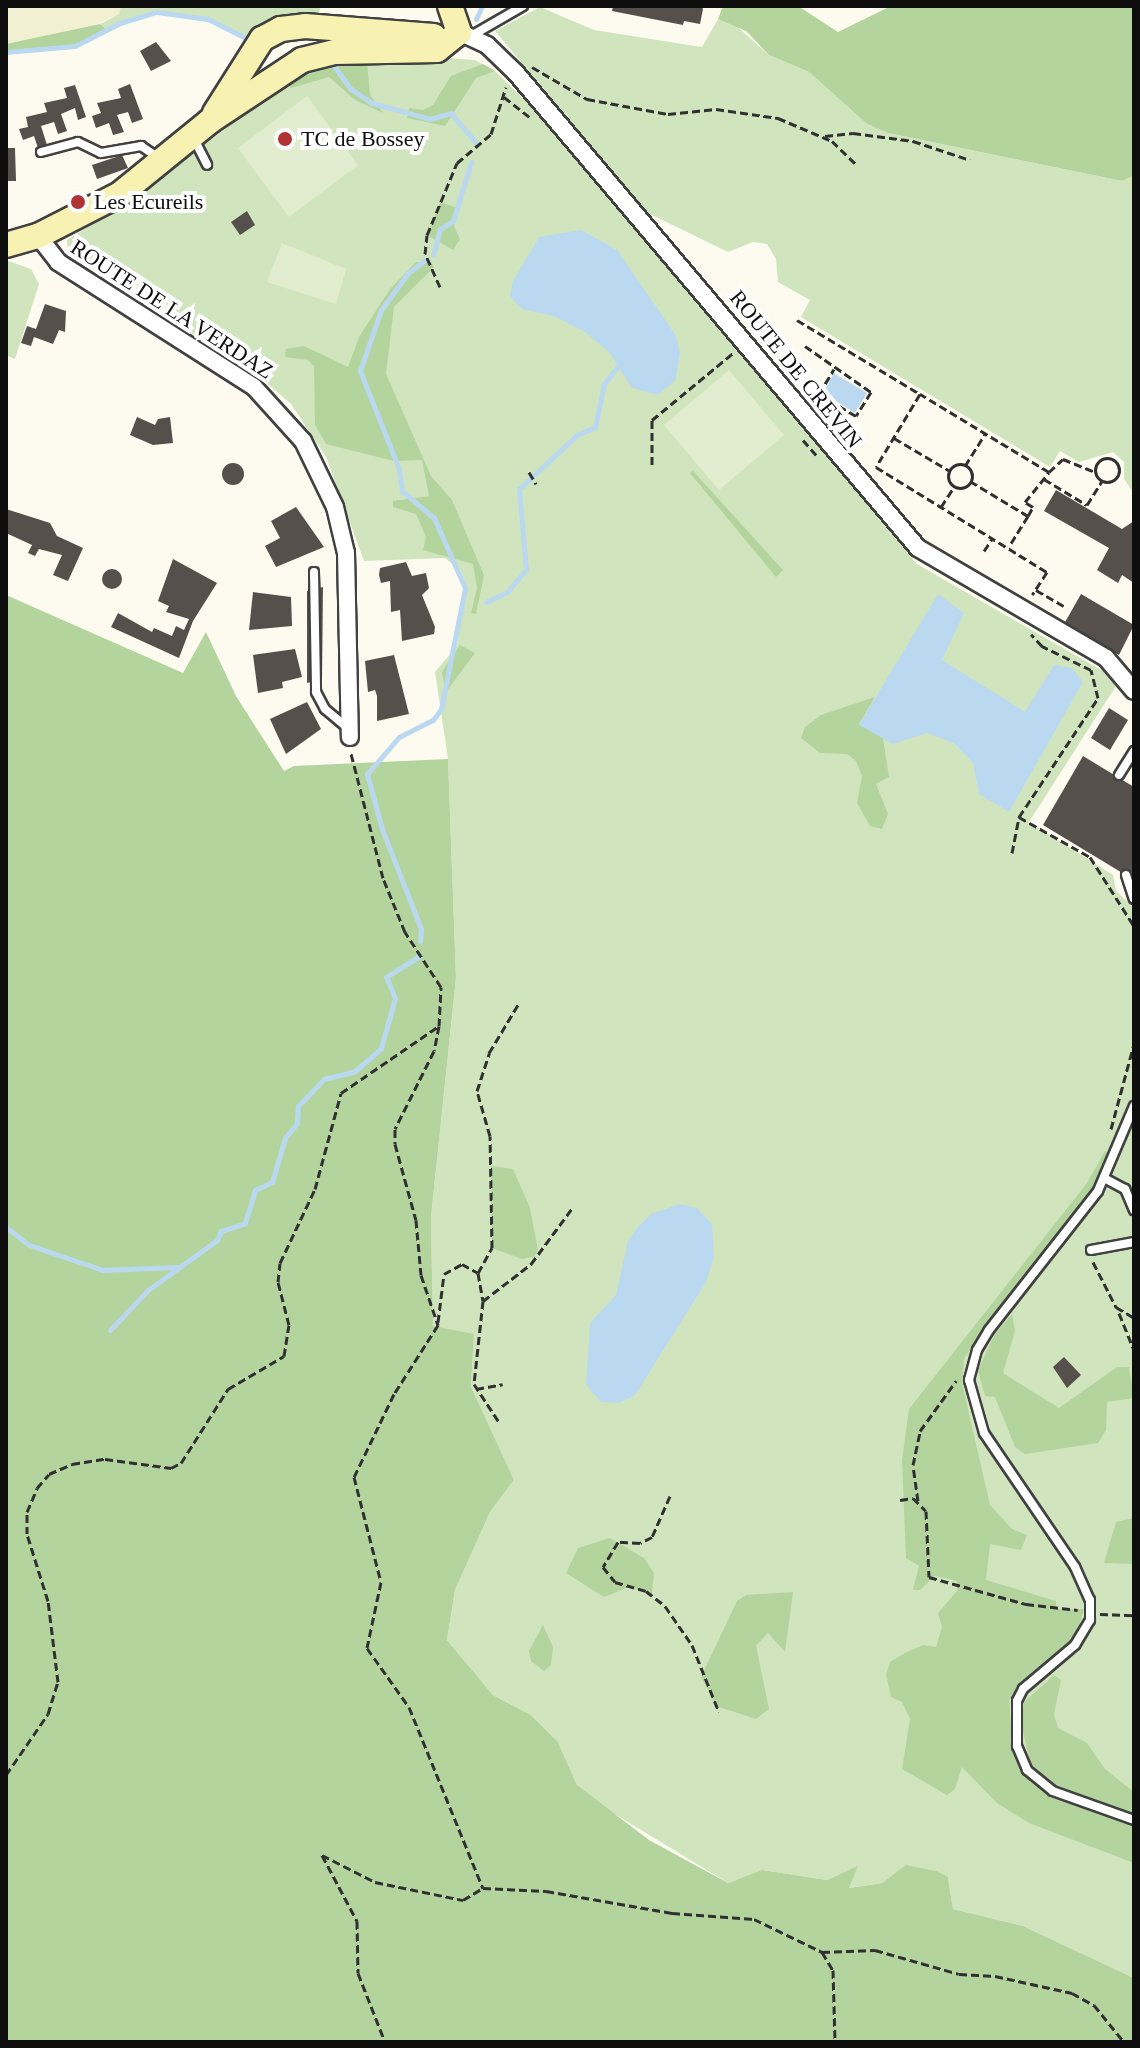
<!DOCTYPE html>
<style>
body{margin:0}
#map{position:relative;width:1140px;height:2048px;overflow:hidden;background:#fdfbf0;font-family:Georgia,serif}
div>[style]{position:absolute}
.farmland>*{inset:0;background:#f1f0d3}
.green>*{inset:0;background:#d0e5bd}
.forest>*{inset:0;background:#b4d49e}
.pitch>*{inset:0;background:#e1edce}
.water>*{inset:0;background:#bad9f0}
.stream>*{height:5px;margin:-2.5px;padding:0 2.5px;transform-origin:2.5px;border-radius:2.5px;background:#bad9f0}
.building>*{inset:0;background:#55504b}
.round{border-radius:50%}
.path>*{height:3px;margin-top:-1.5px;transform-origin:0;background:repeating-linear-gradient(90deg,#303030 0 8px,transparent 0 12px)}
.path>.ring{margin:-1.5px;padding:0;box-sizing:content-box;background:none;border:3px solid #303030;border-radius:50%}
.roads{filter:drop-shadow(2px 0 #414141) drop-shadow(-2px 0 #414141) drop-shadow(0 2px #414141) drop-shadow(0 -2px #414141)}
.lane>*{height:8px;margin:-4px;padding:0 4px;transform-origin:4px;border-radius:4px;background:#fff}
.street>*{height:16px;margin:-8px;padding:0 8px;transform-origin:8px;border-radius:8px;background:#fff}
.secondary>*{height:24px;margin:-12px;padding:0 12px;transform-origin:12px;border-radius:12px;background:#f7f2b2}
.dots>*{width:22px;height:22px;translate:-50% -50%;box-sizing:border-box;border:4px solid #fff;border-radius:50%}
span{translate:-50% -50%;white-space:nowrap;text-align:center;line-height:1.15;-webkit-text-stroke:8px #fff;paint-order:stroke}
.poi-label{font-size:22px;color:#0e0e0e}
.left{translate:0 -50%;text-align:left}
.street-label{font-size:22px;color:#0e0e0e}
.frame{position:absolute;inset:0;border:8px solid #0e0e0e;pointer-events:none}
</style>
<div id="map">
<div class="farmland">
<i style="clip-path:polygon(6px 6px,121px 6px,119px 14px,88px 28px,6px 44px)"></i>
</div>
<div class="green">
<i style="clip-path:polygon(121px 6px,321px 6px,317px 19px,248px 39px,208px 19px,171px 12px,143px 15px,107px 30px,100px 24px,119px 14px)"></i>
<i style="clip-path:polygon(540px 7px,594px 30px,702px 47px,718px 19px,733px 23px,769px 55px,809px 72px,867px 124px,888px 133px,1122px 181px,1134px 176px,1134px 493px,1124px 479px,1124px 462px,1113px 452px,1079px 462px,1060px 451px,1050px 467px,801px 317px,810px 300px,778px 282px,776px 259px,767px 244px,753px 242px,728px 252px,648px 213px,495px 31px)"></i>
<i style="clip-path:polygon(448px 58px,475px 60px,495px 71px,546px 121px,917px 564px,1108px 674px,1116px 686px,1029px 822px,1113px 875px,1116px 891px,1134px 908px,1134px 1978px,1023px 1926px,953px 1909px,948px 1877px,906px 1866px,882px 1883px,848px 1888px,857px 1867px,827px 1880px,762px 1870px,728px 1883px,600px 1805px,577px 1785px,558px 1742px,531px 1715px,493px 1695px,447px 1640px,455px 1590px,490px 1512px,514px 1480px,471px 1388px,474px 1334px,433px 1327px,431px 1217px,456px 978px,448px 759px,435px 672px,457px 646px,465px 588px,461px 571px,445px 558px,364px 561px,326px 457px,291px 404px,261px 378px,68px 253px,67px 240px,130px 201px,287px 82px,334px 63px)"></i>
<i style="clip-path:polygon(6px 260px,31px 269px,39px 284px,15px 359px,6px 355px)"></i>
</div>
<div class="forest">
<i style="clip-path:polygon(723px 6px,798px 6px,838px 32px,891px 6px,1134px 6px,1134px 176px,1122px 181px,888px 133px,867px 124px,809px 72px,769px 55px,746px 31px,718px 19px)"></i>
<i style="clip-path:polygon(100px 24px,107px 30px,75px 46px,6px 52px,6px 44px)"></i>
<i style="clip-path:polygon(367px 62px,370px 95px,383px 113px,355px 100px,329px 77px,291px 88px,287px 82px,334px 63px)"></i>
<i style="clip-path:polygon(483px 64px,495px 71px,476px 78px,445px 126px,407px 118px,409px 108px,423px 110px,433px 105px,451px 76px)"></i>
<i style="clip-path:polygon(440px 202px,460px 209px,454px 226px,460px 239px,453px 250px,427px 235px)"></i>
<i style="clip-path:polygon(416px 262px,431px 262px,434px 267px,394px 307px,386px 374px,431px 476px,452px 500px,484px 575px,476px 614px,471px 613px,477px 588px,473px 564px,423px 550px,426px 537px,416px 514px,393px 507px,393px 501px,429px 496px,422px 460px,394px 461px,326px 444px,315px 425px,314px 366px,308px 360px,285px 357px,286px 349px,304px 346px,348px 367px,359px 337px,390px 289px)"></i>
<i style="clip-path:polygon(693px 471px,783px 570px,776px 577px,690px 473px)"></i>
<i style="clip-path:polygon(6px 595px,183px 673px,206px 632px,236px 696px,284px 771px,294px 766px,448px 759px,456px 978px,431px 1217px,433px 1326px,474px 1334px,471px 1387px,514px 1480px,490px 1512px,455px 1590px,447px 1640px,493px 1695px,531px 1715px,558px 1742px,577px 1785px,649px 1840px,728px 1883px,762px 1870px,827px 1880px,858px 1866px,849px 1888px,882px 1883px,906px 1865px,936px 1871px,948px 1877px,953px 1909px,1023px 1926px,1134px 1978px,1134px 2042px,6px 2042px)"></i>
<i style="clip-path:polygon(460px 645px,475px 653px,446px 692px,442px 672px)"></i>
<i style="clip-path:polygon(875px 697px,859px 724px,883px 738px,889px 777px,876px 784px,888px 814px,882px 829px,870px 826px,857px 803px,862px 776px,856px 761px,847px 754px,820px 753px,801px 738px,805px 727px,821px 715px)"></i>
<i style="clip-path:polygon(1105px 1151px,1110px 1154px,1095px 1189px,984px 1328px,964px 1359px,962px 1383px,990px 1505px,1012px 1529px,1027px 1535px,1021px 1550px,990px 1544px,986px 1580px,1056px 1601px,1056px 1609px,1084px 1609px,1076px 1636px,1009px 1700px,1013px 1748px,1030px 1782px,1052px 1798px,1134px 1826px,1134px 1863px,1029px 1823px,997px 1803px,962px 1767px,955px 1789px,947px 1795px,902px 1769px,910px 1719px,902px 1702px,891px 1697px,886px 1675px,890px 1662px,905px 1653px,923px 1645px,936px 1647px,942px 1627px,938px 1613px,957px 1591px,957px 1581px,935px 1576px,920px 1590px,913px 1590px,919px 1566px,906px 1558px,902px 1460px,909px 1409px,1087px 1183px)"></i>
<i style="clip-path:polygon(491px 1166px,513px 1169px,530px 1208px,538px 1250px,534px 1257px,522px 1259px,492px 1248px)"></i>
<i style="clip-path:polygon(1012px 1314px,1015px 1331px,1003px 1373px,1059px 1408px,1117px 1367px,1129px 1367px,1134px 1398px,1107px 1402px,1106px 1430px,1098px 1443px,1025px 1454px,1015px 1447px,995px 1397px,985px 1396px,978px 1370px,995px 1334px)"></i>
<i style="clip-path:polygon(1134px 1518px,1134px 1564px,1104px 1563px,1116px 1522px)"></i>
<i style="clip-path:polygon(610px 1538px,644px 1558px,654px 1573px,652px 1595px,629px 1587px,604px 1597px,566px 1573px,578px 1548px)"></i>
<i style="clip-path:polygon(793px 1592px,785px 1652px,768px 1633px,756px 1646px,769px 1709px,756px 1719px,716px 1706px,701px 1677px,737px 1601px,746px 1595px)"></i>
<i style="clip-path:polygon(543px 1625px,553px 1647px,551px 1665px,544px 1671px,531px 1661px,529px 1651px)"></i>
<i style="clip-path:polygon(1054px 1675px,1061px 1680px,1054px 1714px,1058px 1728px,1087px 1743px,1105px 1769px,1134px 1792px,1134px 1814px,1051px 1783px,1031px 1764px,1020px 1721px,1024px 1702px)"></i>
</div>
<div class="pitch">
<i style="clip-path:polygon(307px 96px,358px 165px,289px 217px,238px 148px)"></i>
<i style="clip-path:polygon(282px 243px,346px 269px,336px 304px,267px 282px)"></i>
<i style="clip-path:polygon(729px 370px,784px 435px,719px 490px,664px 425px)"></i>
</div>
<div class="water">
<i style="clip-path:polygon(581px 230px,617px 250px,675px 334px,680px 353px,676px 379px,658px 395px,632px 388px,609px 352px,585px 332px,554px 316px,522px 309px,510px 296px,513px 281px,539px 237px)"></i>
<i style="clip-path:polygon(834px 373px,867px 393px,855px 413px,823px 393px)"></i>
<i style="clip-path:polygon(938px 594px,964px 613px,942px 660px,1025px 712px,1054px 665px,1072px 668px,1083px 682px,1009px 812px,979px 794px,973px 763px,954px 743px,927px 733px,893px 744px,859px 725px)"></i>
<i style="clip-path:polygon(680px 1204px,697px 1208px,712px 1224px,714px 1257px,706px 1282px,635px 1395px,619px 1403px,601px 1402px,586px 1385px,590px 1323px,616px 1295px,628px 1241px,637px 1228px,651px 1214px)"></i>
</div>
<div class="stream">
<i style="left:476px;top:19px;width:14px;rotate:-65deg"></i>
<i style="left:6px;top:52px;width:69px;rotate:-5deg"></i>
<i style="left:75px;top:46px;width:51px;rotate:-27.1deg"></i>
<i style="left:120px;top:23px;width:39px;rotate:-17deg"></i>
<i style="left:157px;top:12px;width:51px;rotate:7.8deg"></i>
<i style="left:208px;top:19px;width:45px;rotate:26.6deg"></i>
<i style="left:334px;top:66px;width:29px;rotate:54deg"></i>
<i style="left:351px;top:89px;width:25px;rotate:34deg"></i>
<i style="left:372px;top:103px;width:60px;rotate:15.4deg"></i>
<i style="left:430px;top:119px;width:22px;rotate:-16deg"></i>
<i style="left:451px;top:113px;width:38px;rotate:50deg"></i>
<i style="left:433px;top:255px;width:27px;rotate:-75deg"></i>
<i style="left:440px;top:229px;width:15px;rotate:-32deg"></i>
<i style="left:453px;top:221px;width:62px;rotate:-73deg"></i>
<i style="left:486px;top:602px;width:23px;rotate:-25deg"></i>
<i style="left:507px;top:592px;width:30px;rotate:-50deg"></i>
<i style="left:526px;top:569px;width:80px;rotate:-95deg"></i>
<i style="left:519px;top:489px;width:79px;rotate:-43deg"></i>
<i style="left:577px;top:435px;width:20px;rotate:-24deg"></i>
<i style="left:595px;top:427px;width:44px;rotate:-78.2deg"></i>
<i style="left:604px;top:384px;width:24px;rotate:-52deg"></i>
<i style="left:420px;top:941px;width:12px;rotate:-85deg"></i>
<i style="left:421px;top:929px;width:107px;rotate:-111.3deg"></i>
<i style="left:382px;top:829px;width:57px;rotate:-105.3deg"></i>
<i style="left:367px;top:774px;width:49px;rotate:-49.1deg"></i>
<i style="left:399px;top:737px;width:38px;rotate:-27deg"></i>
<i style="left:433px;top:720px;width:14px;rotate:-54deg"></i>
<i style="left:441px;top:709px;width:123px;rotate:-78.8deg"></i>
<i style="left:465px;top:588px;width:77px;rotate:-113.9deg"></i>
<i style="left:434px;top:518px;width:42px;rotate:-139.8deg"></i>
<i style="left:402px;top:491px;width:22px;rotate:-98deg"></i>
<i style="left:399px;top:469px;width:105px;rotate:-111.7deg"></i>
<i style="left:360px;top:371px;width:65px;rotate:-71deg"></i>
<i style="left:381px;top:310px;width:46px;rotate:-53.9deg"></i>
<i style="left:408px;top:273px;width:21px;rotate:-37deg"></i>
<i style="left:6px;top:1227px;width:29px;rotate:38deg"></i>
<i style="left:29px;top:1245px;width:78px;rotate:18.7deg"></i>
<i style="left:103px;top:1270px;width:75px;rotate:-2.3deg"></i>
<i style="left:110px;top:1330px;width:55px;rotate:-46.5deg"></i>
<i style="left:148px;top:1290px;width:85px;rotate:-35.9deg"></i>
<i style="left:217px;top:1240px;width:10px;rotate:-66deg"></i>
<i style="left:221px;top:1231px;width:25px;rotate:-18deg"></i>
<i style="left:245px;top:1223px;width:34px;rotate:-73deg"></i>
<i style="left:255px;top:1190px;width:19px;rotate:-25deg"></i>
<i style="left:272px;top:1182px;width:46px;rotate:-73.5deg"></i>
<i style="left:285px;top:1138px;width:19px;rotate:-51deg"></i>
<i style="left:297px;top:1123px;width:17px;rotate:-87deg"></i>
<i style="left:298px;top:1106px;width:37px;rotate:-46deg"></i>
<i style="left:324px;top:1079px;width:32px;rotate:-14deg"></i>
<i style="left:355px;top:1071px;width:35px;rotate:-41deg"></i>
<i style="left:381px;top:1048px;width:52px;rotate:-74.4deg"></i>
<i style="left:395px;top:998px;width:23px;rotate:-113deg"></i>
<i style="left:386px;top:977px;width:39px;rotate:-32deg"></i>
</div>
<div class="building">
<i style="clip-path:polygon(613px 6px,702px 6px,703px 9px,700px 24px,684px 21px,683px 25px,612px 11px)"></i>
<i style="clip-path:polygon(156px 42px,171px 61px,151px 71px,140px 51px)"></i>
<i style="clip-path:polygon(130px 84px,143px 119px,132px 123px,128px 112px,117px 115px,124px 132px,113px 135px,109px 123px,96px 128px,92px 116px,101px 113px,97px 103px,121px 98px,118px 89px)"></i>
<i style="clip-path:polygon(75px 85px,86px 117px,78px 120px,75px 108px,61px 114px,67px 131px,58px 134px,54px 122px,41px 126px,47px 145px,38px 148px,34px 136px,23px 140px,19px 129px,28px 127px,26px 117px,47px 112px,44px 103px,67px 98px,64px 88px)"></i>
<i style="clip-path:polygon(6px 148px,15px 148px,16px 181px,6px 181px)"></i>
<i style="clip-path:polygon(122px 155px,128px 168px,97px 179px,92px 165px)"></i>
<i style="clip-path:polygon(247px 211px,255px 225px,240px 235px,231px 222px)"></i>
<i style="clip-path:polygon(45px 304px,66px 311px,65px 332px,59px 330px,53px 344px,34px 337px,31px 346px,21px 343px,27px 326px,36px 329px)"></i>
<i style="clip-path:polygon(137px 417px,155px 425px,158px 419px,170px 417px,173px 443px,153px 445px,130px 435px)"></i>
<i class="round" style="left:222px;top:463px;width:22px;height:22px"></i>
<i style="clip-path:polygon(1056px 490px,1122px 529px,1134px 521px,1134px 583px,1122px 575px,1118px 583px,1097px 570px,1109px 548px,1044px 511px)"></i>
<i style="clip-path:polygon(296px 507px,324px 547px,276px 567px,265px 546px,280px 538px,271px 521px)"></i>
<i style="clip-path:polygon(6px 509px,50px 523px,57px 536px,83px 548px,68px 581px,53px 575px,62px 555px,39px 549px,35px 556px,28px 553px,32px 545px,6px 533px)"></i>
<i style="clip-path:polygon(173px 559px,217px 583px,193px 621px,179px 658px,111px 627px,118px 613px,152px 632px,154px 628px,172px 636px,176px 626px,184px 630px,189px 619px,166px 612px,169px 606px,158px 601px)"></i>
<i style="clip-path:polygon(406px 562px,412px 576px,426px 573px,429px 588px,422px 595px,435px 627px,434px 634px,402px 641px,400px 610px,391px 612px,390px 581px,381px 583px,379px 575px,380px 568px)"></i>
<i class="round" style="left:102px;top:569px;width:20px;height:20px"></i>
<i style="clip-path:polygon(323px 587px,322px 679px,307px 683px,307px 591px)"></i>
<i style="clip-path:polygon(253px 592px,291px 597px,292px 626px,249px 630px)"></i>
<i style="clip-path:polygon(1081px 594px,1134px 625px,1119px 655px,1064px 624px)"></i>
<i style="clip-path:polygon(295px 649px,302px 677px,282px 682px,283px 688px,258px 693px,253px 655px)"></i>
<i style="clip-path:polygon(394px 655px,409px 714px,377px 721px,377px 696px,375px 690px,368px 692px,365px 661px)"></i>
<i style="clip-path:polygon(307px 702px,321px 729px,286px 754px,270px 719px)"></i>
<i style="clip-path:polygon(1109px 708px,1128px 720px,1110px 750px,1091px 738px)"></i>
<i style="clip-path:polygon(1083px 756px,1134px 787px,1134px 880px,1043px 825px)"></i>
<i style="clip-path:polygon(1064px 1357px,1081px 1375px,1067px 1388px,1053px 1367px)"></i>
</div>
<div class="path">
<i style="left:532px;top:67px;width:64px;rotate:30.2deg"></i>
<i style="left:587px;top:99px;width:82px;rotate:10.5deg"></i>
<i style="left:668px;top:114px;width:48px;rotate:-5.9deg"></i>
<i style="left:716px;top:109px;width:63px;rotate:8.3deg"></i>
<i style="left:778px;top:118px;width:59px;rotate:23.1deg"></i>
<i style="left:832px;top:141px;width:35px;rotate:44deg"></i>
<i style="left:504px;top:97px;width:33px;rotate:38deg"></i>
<i style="left:825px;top:136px;width:28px;rotate:-6deg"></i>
<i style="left:853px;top:133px;width:61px;rotate:7.6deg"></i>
<i style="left:913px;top:141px;width:60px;rotate:18.4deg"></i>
<i style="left:440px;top:287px;width:36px;rotate:-114deg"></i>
<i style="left:425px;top:254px;width:19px;rotate:-84deg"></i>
<i style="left:427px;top:235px;width:78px;rotate:-67.4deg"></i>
<i style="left:457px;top:163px;width:45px;rotate:-40.5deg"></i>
<i style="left:491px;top:134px;width:49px;rotate:-72.3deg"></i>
<i style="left:797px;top:320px;width:144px;rotate:31deg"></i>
<i style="left:805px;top:346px;width:80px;rotate:34.9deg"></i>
<i style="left:871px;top:392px;width:28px;rotate:122deg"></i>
<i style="left:856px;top:416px;width:43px;rotate:-149.3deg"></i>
<i style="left:819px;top:394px;width:29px;rotate:-59deg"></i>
<i style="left:894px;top:438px;width:65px;rotate:30.5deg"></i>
<i style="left:803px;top:440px;width:21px;rotate:49deg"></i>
<i class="ring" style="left:1095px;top:458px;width:21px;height:21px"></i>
<i class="ring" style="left:948px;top:464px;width:21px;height:21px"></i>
<i style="left:652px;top:465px;width:45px;rotate:-90deg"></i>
<i style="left:652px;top:420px;width:105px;rotate:-39.6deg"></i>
<i style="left:965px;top:466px;width:39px;rotate:-58deg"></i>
<i style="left:529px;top:472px;width:14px;rotate:60deg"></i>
<i style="left:1049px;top:472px;width:19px;rotate:-43deg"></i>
<i style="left:1063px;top:459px;width:35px;rotate:22deg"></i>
<i style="left:1044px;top:479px;width:50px;rotate:31.2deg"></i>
<i style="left:1087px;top:505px;width:28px;rotate:-58deg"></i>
<i style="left:970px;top:481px;width:68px;rotate:31.1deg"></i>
<i style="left:1028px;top:516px;width:36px;rotate:122deg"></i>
<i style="left:941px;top:507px;width:24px;rotate:-57deg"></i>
<i style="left:1028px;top:516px;width:10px;rotate:-61deg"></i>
<i style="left:1033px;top:507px;width:9px;rotate:-148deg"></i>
<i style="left:1025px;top:502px;width:38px;rotate:-51deg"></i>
<i style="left:1049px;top:472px;width:151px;rotate:-148.8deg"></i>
<i style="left:920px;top:394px;width:85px;rotate:121.1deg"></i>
<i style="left:876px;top:467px;width:201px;rotate:31.6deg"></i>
<i style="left:1047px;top:572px;width:27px;rotate:123deg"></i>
<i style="left:984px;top:551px;width:14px;rotate:-56deg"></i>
<i style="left:1036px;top:590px;width:32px;rotate:30deg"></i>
<i style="left:1019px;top:817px;width:81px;rotate:29.4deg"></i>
<i style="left:1090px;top:857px;width:82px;rotate:57.5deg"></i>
<i style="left:1012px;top:853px;width:37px;rotate:-79deg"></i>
<i style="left:1019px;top:817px;width:143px;rotate:-56.4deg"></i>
<i style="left:1098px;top:698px;width:29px;rotate:-104deg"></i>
<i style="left:1091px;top:670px;width:55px;rotate:-153.9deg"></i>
<i style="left:1042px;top:646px;width:16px;rotate:-133deg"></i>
<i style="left:439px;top:1026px;width:25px;rotate:101deg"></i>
<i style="left:434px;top:1051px;width:87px;rotate:116.6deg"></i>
<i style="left:395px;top:1129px;width:15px;rotate:90deg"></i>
<i style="left:395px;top:1144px;width:79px;rotate:74.6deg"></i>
<i style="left:416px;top:1220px;width:55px;rotate:84.8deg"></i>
<i style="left:421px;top:1275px;width:53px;rotate:71.2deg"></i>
<i style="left:438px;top:1325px;width:82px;rotate:122.5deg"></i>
<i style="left:394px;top:1394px;width:92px;rotate:115.7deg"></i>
<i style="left:354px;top:1477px;width:108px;rotate:75.6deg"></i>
<i style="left:381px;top:1582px;width:67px;rotate:102deg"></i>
<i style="left:367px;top:1648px;width:72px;rotate:54.6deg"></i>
<i style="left:409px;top:1707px;width:196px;rotate:67.8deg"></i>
<i style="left:1111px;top:1129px;width:88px;rotate:-74.9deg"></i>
<i style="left:1093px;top:1262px;width:51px;rotate:62.9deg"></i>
<i style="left:1116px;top:1307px;width:21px;rotate:31deg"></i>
<i style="left:478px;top:1273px;width:28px;rotate:80deg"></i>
<i style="left:483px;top:1301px;width:83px;rotate:96.2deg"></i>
<i style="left:474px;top:1384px;width:45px;rotate:56.7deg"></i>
<i style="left:483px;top:1301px;width:61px;rotate:-37.6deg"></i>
<i style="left:531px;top:1264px;width:71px;rotate:-53.6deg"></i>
<i style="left:1119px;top:1313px;width:40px;rotate:68deg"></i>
<i style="left:438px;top:1322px;width:48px;rotate:-82.9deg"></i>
<i style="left:444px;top:1274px;width:21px;rotate:-29deg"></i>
<i style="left:462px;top:1264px;width:18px;rotate:29deg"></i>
<i style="left:478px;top:1273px;width:29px;rotate:-61deg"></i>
<i style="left:492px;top:1248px;width:112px;rotate:-91deg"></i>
<i style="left:490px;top:1136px;width:47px;rotate:-106.1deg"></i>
<i style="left:477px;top:1091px;width:40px;rotate:-72deg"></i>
<i style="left:489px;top:1053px;width:58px;rotate:-59deg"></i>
<i style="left:476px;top:1389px;width:27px;rotate:-10deg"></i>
<i style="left:670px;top:1496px;width:45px;rotate:113.7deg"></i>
<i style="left:652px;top:1537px;width:13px;rotate:153deg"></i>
<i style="left:640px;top:1543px;width:22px;rotate:-177deg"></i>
<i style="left:618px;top:1542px;width:29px;rotate:121deg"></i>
<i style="left:603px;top:1567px;width:19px;rotate:51deg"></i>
<i style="left:615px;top:1582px;width:32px;rotate:16deg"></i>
<i style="left:646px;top:1591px;width:24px;rotate:38deg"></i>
<i style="left:665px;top:1606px;width:47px;rotate:55.3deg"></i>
<i style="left:692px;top:1645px;width:72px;rotate:68.1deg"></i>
<i style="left:900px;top:1500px;width:13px;rotate:-9deg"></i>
<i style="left:913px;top:1498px;width:18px;rotate:45deg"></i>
<i style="left:926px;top:1511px;width:66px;rotate:87.4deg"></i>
<i style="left:929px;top:1577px;width:101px;rotate:15.6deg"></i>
<i style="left:1026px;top:1604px;width:52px;rotate:6.6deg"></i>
<i style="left:918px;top:1501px;width:36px;rotate:-98deg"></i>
<i style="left:913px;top:1465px;width:35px;rotate:-78deg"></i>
<i style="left:920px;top:1431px;width:62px;rotate:-54.2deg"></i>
<i style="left:1100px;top:1614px;width:34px;rotate:2deg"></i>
<i style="left:6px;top:1775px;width:74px;rotate:-55.5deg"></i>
<i style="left:48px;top:1714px;width:34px;rotate:-73deg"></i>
<i style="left:58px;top:1682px;width:82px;rotate:-97deg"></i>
<i style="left:48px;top:1601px;width:70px;rotate:-107.4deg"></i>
<i style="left:27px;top:1534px;width:22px;rotate:-90deg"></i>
<i style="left:27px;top:1512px;width:26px;rotate:-67deg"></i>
<i style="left:37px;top:1488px;width:18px;rotate:-49deg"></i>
<i style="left:49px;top:1474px;width:25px;rotate:-23deg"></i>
<i style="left:72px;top:1464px;width:33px;rotate:-9deg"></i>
<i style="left:105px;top:1459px;width:67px;rotate:7.8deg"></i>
<i style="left:171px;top:1468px;width:11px;rotate:-27deg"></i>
<i style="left:181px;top:1463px;width:88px;rotate:-57.6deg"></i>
<i style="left:228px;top:1389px;width:65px;rotate:-30.5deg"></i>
<i style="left:284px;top:1356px;width:31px;rotate:-81deg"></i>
<i style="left:289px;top:1325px;width:44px;rotate:-104.3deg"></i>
<i style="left:278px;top:1282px;width:19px;rotate:-84deg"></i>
<i style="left:280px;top:1263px;width:82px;rotate:-64.7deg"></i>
<i style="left:315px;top:1189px;width:99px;rotate:-74.8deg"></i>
<i style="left:341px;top:1093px;width:119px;rotate:-34.4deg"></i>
<i style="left:439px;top:1026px;width:39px;rotate:-87deg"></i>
<i style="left:441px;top:987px;width:66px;rotate:-123.2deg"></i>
<i style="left:405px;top:932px;width:58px;rotate:-112.2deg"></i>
<i style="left:383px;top:878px;width:129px;rotate:-104.4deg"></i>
<i style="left:322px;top:1855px;width:59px;rotate:27deg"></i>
<i style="left:375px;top:1882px;width:90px;rotate:11.6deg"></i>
<i style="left:463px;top:1900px;width:23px;rotate:-31deg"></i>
<i style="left:483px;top:1888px;width:63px;rotate:2.7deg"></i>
<i style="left:546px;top:1891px;width:128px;rotate:9.9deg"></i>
<i style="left:672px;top:1913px;width:82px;rotate:4.2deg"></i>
<i style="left:754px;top:1919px;width:76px;rotate:25.9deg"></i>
<i style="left:822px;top:1952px;width:53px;rotate:-2.2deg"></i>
<i style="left:875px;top:1950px;width:87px;rotate:15.9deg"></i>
<i style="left:959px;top:1974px;width:36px;rotate:3deg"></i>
<i style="left:995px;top:1976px;width:79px;rotate:12.4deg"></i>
<i style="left:1072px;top:1993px;width:25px;rotate:29deg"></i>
<i style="left:1094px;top:2005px;width:48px;rotate:51deg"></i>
<i style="left:322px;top:1855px;width:75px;rotate:62.1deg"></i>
<i style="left:357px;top:1921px;width:52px;rotate:88.9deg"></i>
<i style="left:358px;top:1973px;width:74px;rotate:68.6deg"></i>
<i style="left:822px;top:1952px;width:21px;rotate:59deg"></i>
<i style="left:833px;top:1970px;width:72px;rotate:88.4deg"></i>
</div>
<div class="roads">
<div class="lane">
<i style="left:471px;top:36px;width:60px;rotate:-30deg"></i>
<i style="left:193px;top:137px;width:31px;rotate:63deg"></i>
<i style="left:41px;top:152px;width:38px;rotate:-15deg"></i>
<i style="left:78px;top:142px;width:25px;rotate:26deg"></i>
<i style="left:101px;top:153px;width:41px;rotate:-9.9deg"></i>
<i style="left:141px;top:146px;width:22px;rotate:34deg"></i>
<i style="left:314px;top:572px;width:120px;rotate:89deg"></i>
<i style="left:316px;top:692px;width:19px;rotate:62deg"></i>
<i style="left:325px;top:709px;width:31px;rotate:40deg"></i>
<i style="left:1119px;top:775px;width:28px;rotate:-58deg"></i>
<i style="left:1126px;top:875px;width:25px;rotate:72deg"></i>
<i style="left:1134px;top:1106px;width:92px;rotate:113deg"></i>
<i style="left:1098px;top:1191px;width:177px;rotate:128.1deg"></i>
<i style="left:989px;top:1330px;width:23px;rotate:121deg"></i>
<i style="left:977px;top:1350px;width:31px;rotate:105deg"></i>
<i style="left:969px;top:1380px;width:55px;rotate:74.2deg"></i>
<i style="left:984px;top:1433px;width:162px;rotate:55.8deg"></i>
<i style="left:1075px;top:1567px;width:36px;rotate:66deg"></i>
<i style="left:1090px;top:1600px;width:20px;rotate:90deg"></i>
<i style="left:1090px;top:1620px;width:29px;rotate:121deg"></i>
<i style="left:1075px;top:1645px;width:68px;rotate:139.8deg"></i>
<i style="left:1023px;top:1689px;width:13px;rotate:117deg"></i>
<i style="left:1017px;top:1701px;width:45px;rotate:90deg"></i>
<i style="left:1017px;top:1746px;width:26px;rotate:67deg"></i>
<i style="left:1027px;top:1770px;width:33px;rotate:39deg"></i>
<i style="left:1053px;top:1791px;width:86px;rotate:19.7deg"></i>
<i style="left:1104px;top:1178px;width:24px;rotate:28deg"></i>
<i style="left:1125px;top:1189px;width:23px;rotate:67deg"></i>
<i style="left:1091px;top:1250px;width:44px;rotate:-10.5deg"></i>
</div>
<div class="street">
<i style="left:459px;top:32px;width:31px;rotate:25deg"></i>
<i style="left:487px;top:45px;width:40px;rotate:44deg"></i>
<i style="left:516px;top:73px;width:622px;rotate:49.76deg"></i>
<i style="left:918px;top:548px;width:218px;rotate:30.3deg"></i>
<i style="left:1106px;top:658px;width:43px;rotate:49.7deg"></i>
<i style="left:38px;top:236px;width:33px;rotate:52deg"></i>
<i style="left:58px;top:262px;width:232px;rotate:32.5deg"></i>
<i style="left:254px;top:387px;width:73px;rotate:47.8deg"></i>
<i style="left:303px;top:441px;width:73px;rotate:64.1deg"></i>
<i style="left:335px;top:507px;width:47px;rotate:76.6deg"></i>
<i style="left:346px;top:553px;width:184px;rotate:88.8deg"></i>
</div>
<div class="secondary">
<i style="left:450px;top:6px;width:28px;rotate:71deg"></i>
<i style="left:215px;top:113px;width:88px;rotate:-57.6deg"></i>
<i style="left:262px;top:39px;width:21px;rotate:-28deg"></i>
<i style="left:281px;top:29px;width:24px;rotate:-7deg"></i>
<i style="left:305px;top:26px;width:129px;rotate:4.4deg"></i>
<i style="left:6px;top:245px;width:33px;rotate:-16deg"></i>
<i style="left:38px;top:236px;width:92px;rotate:-27.1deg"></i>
<i style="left:120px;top:194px;width:116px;rotate:-39deg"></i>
<i style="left:210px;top:121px;width:110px;rotate:-33.5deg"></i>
<i style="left:302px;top:60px;width:34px;rotate:-14deg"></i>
<i style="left:335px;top:52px;width:102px;rotate:-1.1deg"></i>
<i style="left:437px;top:50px;width:28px;rotate:-39deg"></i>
</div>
</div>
<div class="dots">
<i style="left:285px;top:139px;background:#b03434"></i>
<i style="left:78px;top:202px;background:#b03434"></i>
</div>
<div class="poi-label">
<span class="left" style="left:301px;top:139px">TC de Bossey</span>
<span class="left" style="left:94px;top:202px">Les Ecureils</span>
</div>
<div class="street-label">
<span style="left:172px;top:309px;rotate:33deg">ROUTE DE LA VERDAZ</span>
<span style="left:796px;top:369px;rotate:51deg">ROUTE DE CREVIN</span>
</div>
<div class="frame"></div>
</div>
